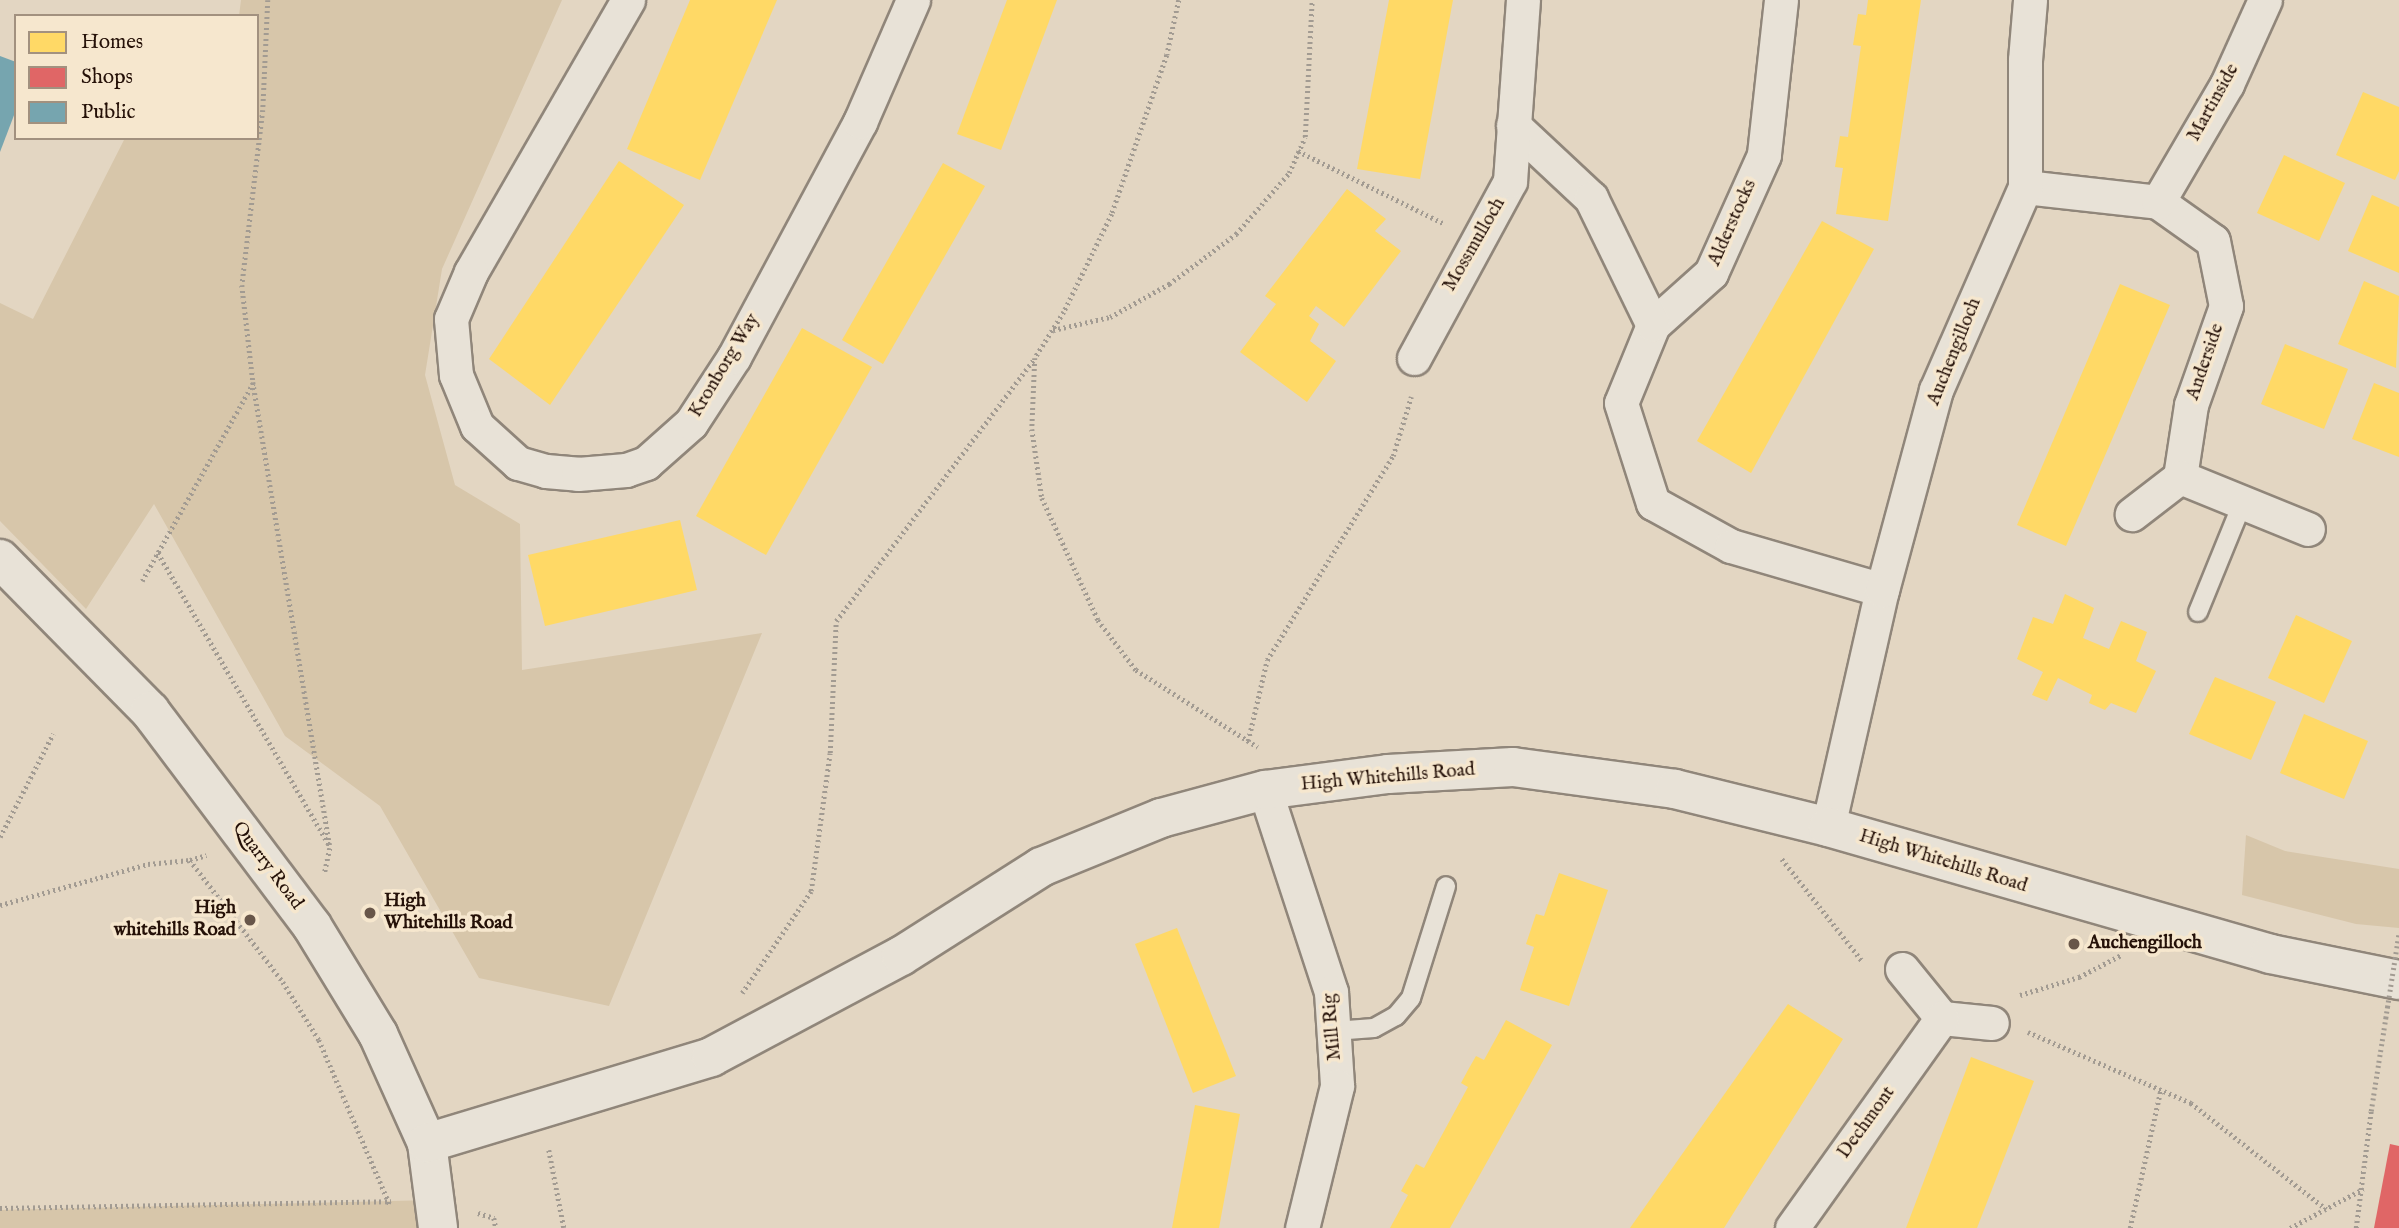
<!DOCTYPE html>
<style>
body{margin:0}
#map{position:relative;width:2399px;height:1228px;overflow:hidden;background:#e3d6c2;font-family:"IM FELL English",serif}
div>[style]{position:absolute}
.green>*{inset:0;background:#d7c6aa}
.homes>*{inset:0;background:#ffd966}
.shops>*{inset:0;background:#e06666}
.public>*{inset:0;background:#76a5af}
.path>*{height:4.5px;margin-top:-2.25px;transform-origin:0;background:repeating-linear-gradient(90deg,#a29b92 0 2px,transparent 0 5.5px)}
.roads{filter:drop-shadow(2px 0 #90867a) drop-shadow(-2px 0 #90867a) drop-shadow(0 2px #90867a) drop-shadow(0 -2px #90867a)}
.lane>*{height:18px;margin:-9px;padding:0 9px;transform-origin:9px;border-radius:9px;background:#e8e2d7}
.street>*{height:33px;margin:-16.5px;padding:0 16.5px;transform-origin:16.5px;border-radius:16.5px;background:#e8e2d7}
.secondary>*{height:38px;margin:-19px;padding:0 19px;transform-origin:19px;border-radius:19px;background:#e8e2d7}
.path-bridge>*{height:4.5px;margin-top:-2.25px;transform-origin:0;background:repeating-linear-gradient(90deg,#a29b92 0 2px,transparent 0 5.5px)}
.dots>*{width:19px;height:19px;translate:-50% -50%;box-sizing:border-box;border:4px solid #f6e7ce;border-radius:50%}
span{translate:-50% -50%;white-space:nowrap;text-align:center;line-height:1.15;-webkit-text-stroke:7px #f6e7ce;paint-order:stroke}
.street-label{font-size:19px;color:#251108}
.poi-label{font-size:19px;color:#251108;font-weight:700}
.left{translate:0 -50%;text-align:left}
.right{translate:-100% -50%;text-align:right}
.legend{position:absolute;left:14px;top:14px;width:245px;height:126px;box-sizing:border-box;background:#f6e7ce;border:2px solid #a2917f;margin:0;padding:9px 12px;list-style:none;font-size:21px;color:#251108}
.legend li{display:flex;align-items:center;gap:14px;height:35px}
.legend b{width:35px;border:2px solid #a2917f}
</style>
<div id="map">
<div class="green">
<i style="clip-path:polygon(241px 0,562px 0,442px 269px,425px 375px,455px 485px,520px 524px,522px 670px,762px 633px,609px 1006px,479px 978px,380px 806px,285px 736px,154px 504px,86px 609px,0 521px,0 303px,33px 319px,125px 138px,257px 138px,257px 16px,239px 16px)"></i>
<i style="clip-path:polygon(2246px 835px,2285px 851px,2399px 869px,2399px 928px,2356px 924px,2242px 895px)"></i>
<i style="clip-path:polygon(434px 1200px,424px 1228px,0 1228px,0 1210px)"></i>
</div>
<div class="homes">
<i style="clip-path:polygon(690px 0,777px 0,700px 180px,627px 149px)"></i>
<i style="clip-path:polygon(1007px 0,1057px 0,1001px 150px,957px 134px)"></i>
<i style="clip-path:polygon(1389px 0,1453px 0,1420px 179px,1357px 169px)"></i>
<i style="clip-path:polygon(1868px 0,1921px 0,1888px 221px,1836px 214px,1843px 168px,1835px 167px,1840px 136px,1848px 137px,1861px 46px,1853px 45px,1858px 14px,1866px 15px)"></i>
<i style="clip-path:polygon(2363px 92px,2399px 107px,2399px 171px,2395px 180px,2336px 155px)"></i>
<i style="clip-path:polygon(2284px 155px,2345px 183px,2319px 241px,2257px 213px)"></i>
<i style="clip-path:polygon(619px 161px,684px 205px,550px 405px,489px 359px)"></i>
<i style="clip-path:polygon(943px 163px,985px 186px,883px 364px,842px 340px)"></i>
<i style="clip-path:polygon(1347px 189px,1386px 219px,1375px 231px,1401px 251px,1344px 327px,1316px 306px,1309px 316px,1319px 324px,1310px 341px,1336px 361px,1307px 402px,1240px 352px,1276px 304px,1265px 296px)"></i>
<i style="clip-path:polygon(2372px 195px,2399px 207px,2399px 273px,2348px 251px)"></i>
<i style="clip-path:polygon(1822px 221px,1874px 249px,1751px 473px,1697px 441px)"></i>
<i style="clip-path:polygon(2364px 281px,2399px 296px,2396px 368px,2338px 344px)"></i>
<i style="clip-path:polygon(2120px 284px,2170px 305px,2066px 546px,2017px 525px)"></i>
<i style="clip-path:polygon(802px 328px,872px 367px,766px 555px,696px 516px)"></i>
<i style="clip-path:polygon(2285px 344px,2348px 369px,2324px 429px,2261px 404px)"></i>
<i style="clip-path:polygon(2374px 383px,2399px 393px,2399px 457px,2352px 439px)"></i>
<i style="clip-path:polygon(680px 520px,697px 590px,545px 626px,528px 555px)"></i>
<i style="clip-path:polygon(2065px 594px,2094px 608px,2083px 638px,2109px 649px,2121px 621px,2147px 632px,2136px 661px,2156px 671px,2136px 713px,2111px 703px,2105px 710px,2089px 703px,2092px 695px,2058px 678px,2047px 701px,2032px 695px,2043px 672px,2017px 659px,2033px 617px,2053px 624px)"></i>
<i style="clip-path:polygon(2296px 615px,2352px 641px,2324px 703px,2268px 678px)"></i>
<i style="clip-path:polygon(2215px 677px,2276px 702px,2251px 760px,2189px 734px)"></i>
<i style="clip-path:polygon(2304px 714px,2368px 741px,2344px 799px,2280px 773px)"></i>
<i style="clip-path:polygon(1559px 873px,1608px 890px,1569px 1006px,1520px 990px,1534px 947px,1526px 944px,1536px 914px,1544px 916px)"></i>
<i style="clip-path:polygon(1177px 928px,1236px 1076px,1193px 1093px,1135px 944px)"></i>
<i style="clip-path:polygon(1788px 1004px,1843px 1039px,1724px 1228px,1630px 1228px)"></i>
<i style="clip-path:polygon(1506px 1020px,1552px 1045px,1492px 1153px,1450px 1228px,1390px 1228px,1408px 1195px,1401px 1191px,1416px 1164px,1424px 1168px,1468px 1087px,1461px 1083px,1468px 1070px,1476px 1056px,1484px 1060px)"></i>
<i style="clip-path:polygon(1971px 1057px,2034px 1081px,1977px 1228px,1906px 1228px)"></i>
<i style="clip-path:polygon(1195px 1105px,1240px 1114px,1219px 1228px,1172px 1228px)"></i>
</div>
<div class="shops">
<i style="clip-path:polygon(2390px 1144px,2399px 1146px,2399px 1228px,2374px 1228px)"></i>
</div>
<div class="public">
<i style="clip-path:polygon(0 56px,16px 62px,16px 110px,0 152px)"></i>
</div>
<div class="path">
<i style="left:268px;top:0;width:110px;rotate:92.6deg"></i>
<i style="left:263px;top:110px;width:176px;rotate:96.8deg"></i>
<i style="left:242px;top:285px;width:98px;rotate:83.5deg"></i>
<i style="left:253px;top:382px;width:472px;rotate:80.6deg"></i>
<i style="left:330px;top:848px;width:25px;rotate:102deg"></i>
<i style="left:1179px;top:0;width:56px;rotate:102.3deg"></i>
<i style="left:1167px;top:55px;width:168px;rotate:109.1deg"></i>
<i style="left:1112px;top:214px;width:109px;rotate:116.1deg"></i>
<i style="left:1064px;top:312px;width:54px;rotate:122.2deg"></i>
<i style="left:1035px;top:358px;width:71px;rotate:92.4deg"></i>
<i style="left:1032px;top:429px;width:70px;rotate:81.8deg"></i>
<i style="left:1042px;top:498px;width:134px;rotate:65.3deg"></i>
<i style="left:1098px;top:620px;width:63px;rotate:52.8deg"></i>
<i style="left:1136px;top:670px;width:144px;rotate:32.3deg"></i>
<i style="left:1298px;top:151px;width:164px;rotate:26.4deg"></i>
<i style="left:1053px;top:330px;width:58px;rotate:-12.8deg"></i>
<i style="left:1110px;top:317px;width:68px;rotate:-29.2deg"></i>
<i style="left:1169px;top:284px;width:84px;rotate:-36.7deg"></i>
<i style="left:1236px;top:234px;width:81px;rotate:-49deg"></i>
<i style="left:1289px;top:173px;width:39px;rotate:-66deg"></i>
<i style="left:1305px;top:137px;width:137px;rotate:-87.1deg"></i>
<i style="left:158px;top:553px;width:338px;rotate:59.6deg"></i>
<i style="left:142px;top:581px;width:227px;rotate:-60.7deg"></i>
<i style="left:1248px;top:741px;width:83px;rotate:-76.8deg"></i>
<i style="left:1267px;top:660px;width:240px;rotate:-58.3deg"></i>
<i style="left:1393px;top:456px;width:62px;rotate:-73deg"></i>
<i style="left:0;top:837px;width:116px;rotate:-62.8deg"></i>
<i style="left:1782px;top:859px;width:131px;rotate:51.8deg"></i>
<i style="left:190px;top:860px;width:17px;rotate:-17deg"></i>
<i style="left:0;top:905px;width:154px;rotate:-15.5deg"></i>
<i style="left:148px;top:864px;width:42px;rotate:-5.4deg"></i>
<i style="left:190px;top:860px;width:153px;rotate:52.7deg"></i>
<i style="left:283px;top:982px;width:68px;rotate:58.2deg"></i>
<i style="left:319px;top:1040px;width:180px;rotate:66.7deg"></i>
<i style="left:742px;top:993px;width:123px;rotate:-55.9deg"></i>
<i style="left:811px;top:891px;width:139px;rotate:-82.2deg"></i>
<i style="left:830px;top:753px;width:132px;rotate:-87.4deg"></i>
<i style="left:836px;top:621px;width:328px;rotate:-52.9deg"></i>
<i style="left:2020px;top:995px;width:62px;rotate:-17deg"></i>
<i style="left:2079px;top:977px;width:47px;rotate:-27.6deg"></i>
<i style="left:2028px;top:1032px;width:178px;rotate:23.5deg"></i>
<i style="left:2191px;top:1103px;width:172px;rotate:38.1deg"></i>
<i style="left:549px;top:1150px;width:79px;rotate:79.1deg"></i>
<i style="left:0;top:1208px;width:391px;rotate:-1deg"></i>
<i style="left:478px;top:1213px;width:17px;rotate:17deg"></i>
<i style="left:494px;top:1218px;width:10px;rotate:79deg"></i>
<i style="left:2130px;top:1228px;width:143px;rotate:-77.5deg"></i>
<i style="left:2290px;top:1228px;width:83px;rotate:-28.1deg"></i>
<i style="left:2356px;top:1228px;width:118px;rotate:-82.7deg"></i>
</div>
<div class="roads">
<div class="lane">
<i style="left:2198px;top:612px;width:119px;rotate:-67.8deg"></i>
<i style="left:1334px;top:1031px;width:40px;rotate:-4.3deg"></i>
<i style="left:1374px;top:1028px;width:25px;rotate:-29deg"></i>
<i style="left:1396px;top:1016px;width:23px;rotate:-50deg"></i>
<i style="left:1411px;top:998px;width:117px;rotate:-72.6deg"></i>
</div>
<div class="street">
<i style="left:628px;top:0;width:314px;rotate:120deg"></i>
<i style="left:471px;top:272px;width:51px;rotate:113.1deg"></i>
<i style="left:451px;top:319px;width:56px;rotate:84.9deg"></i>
<i style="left:456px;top:375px;width:55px;rotate:67.6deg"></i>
<i style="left:477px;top:426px;width:55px;rotate:42.1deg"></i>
<i style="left:518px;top:463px;width:29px;rotate:16deg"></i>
<i style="left:546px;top:471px;width:32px;rotate:5deg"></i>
<i style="left:578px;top:474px;width:48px;rotate:-4.8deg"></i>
<i style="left:626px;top:470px;width:21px;rotate:-19deg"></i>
<i style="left:646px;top:463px;width:60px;rotate:-41.6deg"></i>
<i style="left:691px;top:423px;width:79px;rotate:-56.9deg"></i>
<i style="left:734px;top:357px;width:267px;rotate:-61.8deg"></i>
<i style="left:860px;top:122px;width:133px;rotate:-66.5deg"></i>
<i style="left:1781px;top:0;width:156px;rotate:96.3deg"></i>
<i style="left:1764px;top:155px;width:129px;rotate:114.2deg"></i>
<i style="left:1711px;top:273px;width:78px;rotate:138.1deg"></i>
<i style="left:1653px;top:325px;width:84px;rotate:112.3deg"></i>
<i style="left:1621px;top:403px;width:105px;rotate:72.3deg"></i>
<i style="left:1653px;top:503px;width:89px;rotate:28.9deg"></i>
<i style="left:1731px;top:546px;width:157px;rotate:16.2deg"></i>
<i style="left:1513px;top:125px;width:107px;rotate:43.1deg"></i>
<i style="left:1591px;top:198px;width:141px;rotate:64deg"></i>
<i style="left:2025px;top:187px;width:134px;rotate:6.4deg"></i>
<i style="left:2158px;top:202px;width:67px;rotate:35.3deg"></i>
<i style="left:2213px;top:241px;width:66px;rotate:78.7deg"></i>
<i style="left:2226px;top:306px;width:105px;rotate:109.5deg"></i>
<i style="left:2191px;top:405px;width:73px;rotate:98.7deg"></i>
<i style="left:2180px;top:477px;width:61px;rotate:142.4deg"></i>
<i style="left:2158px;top:202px;width:137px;rotate:-59.7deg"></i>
<i style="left:2227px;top:84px;width:92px;rotate:-65.7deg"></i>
<i style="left:1414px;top:358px;width:201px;rotate:-61.5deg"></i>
<i style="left:1510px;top:181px;width:181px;rotate:-85.9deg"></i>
<i style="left:2180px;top:477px;width:138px;rotate:22.1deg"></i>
<i style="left:1265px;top:790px;width:213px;rotate:71.9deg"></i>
<i style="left:1331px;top:992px;width:94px;rotate:86.3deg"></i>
<i style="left:1337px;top:1086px;width:146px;rotate:103.8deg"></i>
<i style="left:1828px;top:827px;width:243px;rotate:-77.2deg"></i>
<i style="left:1882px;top:590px;width:207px;rotate:-74.9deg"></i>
<i style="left:1936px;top:390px;width:222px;rotate:-66.3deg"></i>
<i style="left:2025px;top:187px;width:127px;rotate:-90deg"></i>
<i style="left:2025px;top:60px;width:60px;rotate:-85.2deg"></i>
<i style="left:1902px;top:969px;width:63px;rotate:50.8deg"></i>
<i style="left:1942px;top:1018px;width:50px;rotate:5.7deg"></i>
<i style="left:1792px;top:1228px;width:258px;rotate:-54.5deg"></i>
</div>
<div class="secondary">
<i style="left:0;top:559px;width:214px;rotate:45.4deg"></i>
<i style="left:150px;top:711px;width:269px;rotate:53deg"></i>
<i style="left:312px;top:926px;width:127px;rotate:58.6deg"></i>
<i style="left:378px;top:1034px;width:120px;rotate:65.8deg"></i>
<i style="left:427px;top:1143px;width:86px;rotate:82.6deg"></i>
<i style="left:427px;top:1143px;width:297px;rotate:-16.8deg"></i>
<i style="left:711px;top:1057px;width:215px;rotate:-28deg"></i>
<i style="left:901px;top:956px;width:166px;rotate:-32.4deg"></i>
<i style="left:1041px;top:867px;width:130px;rotate:-22.2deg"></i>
<i style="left:1161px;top:818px;width:108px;rotate:-15.1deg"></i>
<i style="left:1265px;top:790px;width:124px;rotate:-7.4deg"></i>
<i style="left:1388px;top:774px;width:125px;rotate:-3.2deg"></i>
<i style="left:1513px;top:767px;width:163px;rotate:7.7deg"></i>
<i style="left:1675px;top:789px;width:158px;rotate:13.9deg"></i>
<i style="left:1828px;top:827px;width:460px;rotate:16deg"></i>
<i style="left:2270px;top:954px;width:132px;rotate:11.4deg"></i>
</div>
</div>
<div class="path-bridge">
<i style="left:2371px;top:1111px;width:180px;rotate:-81.1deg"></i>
</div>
<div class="dots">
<i style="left:370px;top:913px;background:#685649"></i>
<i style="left:250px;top:920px;background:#685649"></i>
<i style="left:2074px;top:944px;background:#685649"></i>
</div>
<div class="street-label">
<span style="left:2214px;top:103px;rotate:-61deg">Martinside</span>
<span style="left:1733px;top:223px;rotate:-66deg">Alderstocks</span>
<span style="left:1475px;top:245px;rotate:-60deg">Mossmulloch</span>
<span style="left:1955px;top:352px;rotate:-68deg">Auchengilloch</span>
<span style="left:2206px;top:362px;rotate:-71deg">Anderside</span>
<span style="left:725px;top:366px;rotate:-59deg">Kronborg Way</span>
<span style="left:1388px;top:778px;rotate:-5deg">High Whitehills Road</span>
<span style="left:1943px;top:862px;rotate:17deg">High Whitehills Road</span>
<span style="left:267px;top:866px;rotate:53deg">Quarry Road</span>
<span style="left:1333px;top:1027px;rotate:-95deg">Mill Rig</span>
<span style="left:1867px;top:1123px;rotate:-54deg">Dechmont</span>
</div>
<div class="poi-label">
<span class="left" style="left:384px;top:913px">High<br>Whitehills Road</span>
<span class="right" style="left:236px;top:920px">High<br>whitehills Road</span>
<span class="left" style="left:2088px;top:944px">Auchengilloch</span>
</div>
<ul class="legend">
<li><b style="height:19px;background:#ffd966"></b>Homes</li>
<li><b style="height:19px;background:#e06666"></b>Shops</li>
<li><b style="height:19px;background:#76a5af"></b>Public</li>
</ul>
</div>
